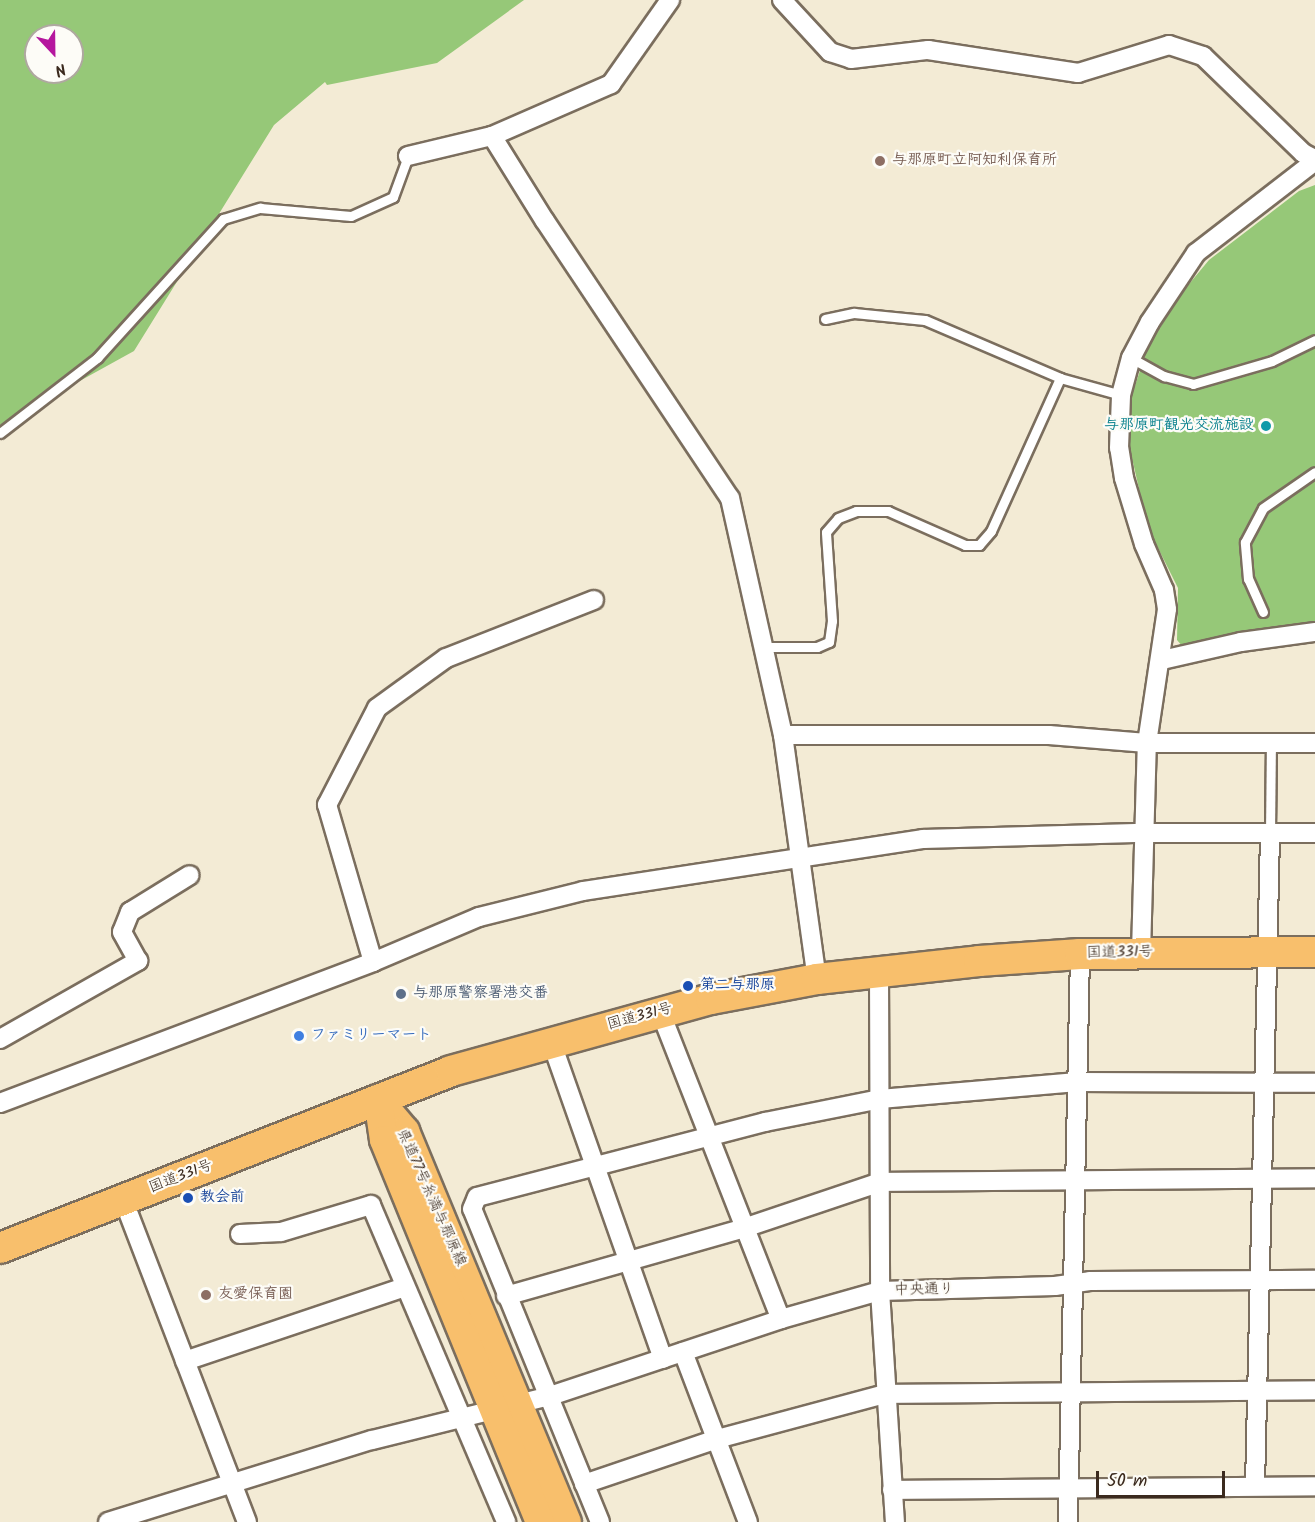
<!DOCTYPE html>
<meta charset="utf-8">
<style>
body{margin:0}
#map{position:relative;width:1315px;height:1522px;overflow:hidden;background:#f3ebd5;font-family:Kalam,"Klee One",sans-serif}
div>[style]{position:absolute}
.green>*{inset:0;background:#96c878}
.roads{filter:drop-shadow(2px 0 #7b6e5e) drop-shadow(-2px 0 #7b6e5e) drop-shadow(0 2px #7b6e5e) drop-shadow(0 -2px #7b6e5e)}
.service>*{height:9px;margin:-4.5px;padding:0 4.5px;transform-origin:4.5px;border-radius:4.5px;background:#fff}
.minor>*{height:18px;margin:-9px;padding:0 9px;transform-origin:9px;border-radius:9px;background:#fff}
.primary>*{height:28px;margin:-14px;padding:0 14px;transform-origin:14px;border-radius:14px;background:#f8bf6c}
.trunk>*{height:30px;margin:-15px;padding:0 15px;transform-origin:15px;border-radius:15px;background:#f8bf6c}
.dots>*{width:16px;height:16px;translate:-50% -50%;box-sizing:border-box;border:3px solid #fdfcf7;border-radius:50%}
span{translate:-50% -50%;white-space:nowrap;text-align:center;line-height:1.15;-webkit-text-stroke:4.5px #fdfcf7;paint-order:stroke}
.education-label{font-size:15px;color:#785e54;font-weight:700}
.left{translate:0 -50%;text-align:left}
.culture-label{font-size:15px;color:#0d838f;font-weight:700}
.right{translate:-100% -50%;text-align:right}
.street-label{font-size:15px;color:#3b2a1e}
.transit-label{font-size:15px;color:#164399;font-weight:700}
.service-label{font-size:15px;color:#4e5e75;font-weight:700}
.shop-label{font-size:15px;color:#366cbe;font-weight:700}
.north{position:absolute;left:24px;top:24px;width:60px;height:60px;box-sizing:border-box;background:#fdfcf7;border:2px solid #afa8a0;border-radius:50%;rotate:158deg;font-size:16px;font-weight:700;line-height:24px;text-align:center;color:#3b2a1e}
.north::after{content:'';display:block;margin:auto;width:21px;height:27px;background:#b5179e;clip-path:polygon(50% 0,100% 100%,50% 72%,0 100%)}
.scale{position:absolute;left:1096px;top:1471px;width:129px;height:27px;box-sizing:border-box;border:3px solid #3b2a1e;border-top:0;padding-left:8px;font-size:18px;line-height:21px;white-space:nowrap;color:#3b2a1e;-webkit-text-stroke:4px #fdfcf7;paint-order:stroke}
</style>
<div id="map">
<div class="green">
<i style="clip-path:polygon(evenodd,0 0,524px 0,437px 63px,327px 85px,325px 82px,274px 125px,134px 351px,0 425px,0 0,36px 36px,72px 36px,72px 72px,36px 72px,36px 36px)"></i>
<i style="clip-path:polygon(1315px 185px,1315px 624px,1233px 633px,1183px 647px,1177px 640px,1178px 588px,1148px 528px,1129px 445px,1132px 395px,1147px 349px,1180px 295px,1209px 260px,1299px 191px)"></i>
</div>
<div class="roads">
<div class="service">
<i style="left:825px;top:319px;width:30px;rotate:-12deg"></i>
<i style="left:854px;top:313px;width:71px;rotate:5.6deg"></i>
<i style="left:925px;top:320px;width:147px;rotate:23.2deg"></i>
<i style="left:1131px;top:358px;width:38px;rotate:29deg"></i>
<i style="left:1164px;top:376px;width:30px;rotate:15deg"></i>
<i style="left:1193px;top:384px;width:82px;rotate:-16.2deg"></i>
<i style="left:1272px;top:361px;width:48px;rotate:-26deg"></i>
<i style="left:0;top:433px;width:123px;rotate:-37.7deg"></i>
<i style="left:97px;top:358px;width:188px;rotate:-47.8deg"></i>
<i style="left:223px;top:219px;width:39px;rotate:-17deg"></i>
<i style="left:260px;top:208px;width:91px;rotate:5deg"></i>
<i style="left:351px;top:216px;width:46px;rotate:-24.3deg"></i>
<i style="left:393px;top:197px;width:44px;rotate:-69.9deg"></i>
<i style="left:1263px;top:612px;width:36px;rotate:-114deg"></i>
<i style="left:1248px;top:579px;width:37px;rotate:-95deg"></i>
<i style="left:1245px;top:542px;width:38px;rotate:-62deg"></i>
<i style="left:1263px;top:508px;width:63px;rotate:-34.7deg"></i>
<i style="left:764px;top:647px;width:53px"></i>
<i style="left:817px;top:647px;width:13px;rotate:-23deg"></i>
<i style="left:829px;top:642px;width:21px;rotate:-82deg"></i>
<i style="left:832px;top:621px;width:89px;rotate:-93.9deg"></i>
<i style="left:826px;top:532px;width:18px;rotate:-49deg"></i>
<i style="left:838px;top:518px;width:19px;rotate:-21deg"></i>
<i style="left:856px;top:511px;width:32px"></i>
<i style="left:888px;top:511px;width:84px;rotate:23.8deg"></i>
<i style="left:965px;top:545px;width:14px"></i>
<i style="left:979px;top:545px;width:18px;rotate:-49deg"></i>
<i style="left:991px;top:531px;width:168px;rotate:-65.7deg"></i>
<i style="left:1060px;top:378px;width:63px;rotate:15.6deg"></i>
<i style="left:1270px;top:834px;width:92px;rotate:-89.4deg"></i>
</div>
<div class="minor">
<i style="left:782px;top:0;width:71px;rotate:47.3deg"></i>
<i style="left:830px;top:52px;width:22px;rotate:18deg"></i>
<i style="left:851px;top:59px;width:78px;rotate:-6.7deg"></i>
<i style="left:928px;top:50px;width:152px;rotate:8.7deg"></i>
<i style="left:1078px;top:73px;width:95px;rotate:-17.1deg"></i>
<i style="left:1169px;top:45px;width:36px;rotate:18deg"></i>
<i style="left:1203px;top:56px;width:139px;rotate:44.1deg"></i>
<i style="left:1303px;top:153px;width:13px;rotate:27deg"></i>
<i style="left:492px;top:136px;width:100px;rotate:58.1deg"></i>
<i style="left:545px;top:221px;width:333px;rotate:56.3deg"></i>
<i style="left:730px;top:498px;width:243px;rotate:77.4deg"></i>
<i style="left:783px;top:735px;width:246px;rotate:82.1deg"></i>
<i style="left:408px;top:156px;width:86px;rotate:-13.4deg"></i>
<i style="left:492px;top:136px;width:130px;rotate:-23.6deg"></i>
<i style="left:611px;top:84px;width:103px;rotate:-54.9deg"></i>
<i style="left:1162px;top:660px;width:81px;rotate:-12.8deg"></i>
<i style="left:1241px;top:642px;width:75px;rotate:-7.7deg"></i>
<i style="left:783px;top:735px;width:266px"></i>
<i style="left:1049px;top:735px;width:98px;rotate:4.7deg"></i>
<i style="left:1147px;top:743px;width:168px"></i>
<i style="left:1141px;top:953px;width:210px;rotate:-88.4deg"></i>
<i style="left:1147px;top:743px;width:135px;rotate:-81.5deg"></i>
<i style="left:1167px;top:609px;width:19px;rotate:-99deg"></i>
<i style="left:1164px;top:590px;width:50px;rotate:-113.5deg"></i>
<i style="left:1144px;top:544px;width:69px;rotate:-106.9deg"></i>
<i style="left:1124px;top:478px;width:30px;rotate:-99deg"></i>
<i style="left:1119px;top:448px;width:53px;rotate:-87.8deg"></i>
<i style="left:1121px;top:395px;width:38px;rotate:-75deg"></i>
<i style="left:1131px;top:358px;width:41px;rotate:-62.2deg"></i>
<i style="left:1150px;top:322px;width:83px;rotate:-56.3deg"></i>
<i style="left:1196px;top:253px;width:150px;rotate:-37.7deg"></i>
<i style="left:373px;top:962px;width:164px;rotate:-106.3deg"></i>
<i style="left:327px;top:805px;width:109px;rotate:-62.7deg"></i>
<i style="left:377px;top:708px;width:85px;rotate:-35.9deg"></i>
<i style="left:446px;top:658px;width:159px;rotate:-21.4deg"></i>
<i style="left:879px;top:972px;width:319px;rotate:89.8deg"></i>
<i style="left:880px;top:1291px;width:231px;rotate:86.3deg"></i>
<i style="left:660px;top:1011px;width:331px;rotate:68.6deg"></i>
<i style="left:0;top:1039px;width:159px;rotate:-29.5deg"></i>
<i style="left:138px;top:961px;width:33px;rotate:-119deg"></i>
<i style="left:122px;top:932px;width:22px;rotate:-68deg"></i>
<i style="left:130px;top:912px;width:70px;rotate:-31.7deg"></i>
<i style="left:551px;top:1041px;width:337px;rotate:70.6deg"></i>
<i style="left:0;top:1103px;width:399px;rotate:-20.7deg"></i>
<i style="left:373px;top:962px;width:115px;rotate:-23deg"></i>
<i style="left:479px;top:917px;width:107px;rotate:-14deg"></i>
<i style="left:583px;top:891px;width:344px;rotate:-8.7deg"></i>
<i style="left:923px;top:839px;width:221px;rotate:-1.6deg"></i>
<i style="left:1144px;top:833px;width:171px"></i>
<i style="left:123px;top:1199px;width:346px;rotate:69deg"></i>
<i style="left:240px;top:1234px;width:41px;rotate:-2.8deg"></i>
<i style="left:281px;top:1232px;width:94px;rotate:-16.7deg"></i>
<i style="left:371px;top:1205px;width:345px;rotate:66.9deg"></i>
<i style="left:506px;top:1296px;width:248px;rotate:-15.9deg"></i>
<i style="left:744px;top:1228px;width:145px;rotate:-18.6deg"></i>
<i style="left:881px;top:1182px;width:434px;rotate:-0.5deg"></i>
<i style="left:683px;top:1352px;width:182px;rotate:69.1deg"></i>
<i style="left:185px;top:1361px;width:232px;rotate:-18.6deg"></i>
<i style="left:584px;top:1484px;width:140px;rotate:-18.7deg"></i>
<i style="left:717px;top:1439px;width:174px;rotate:-15deg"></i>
<i style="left:885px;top:1394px;width:430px;rotate:-0.5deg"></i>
<i style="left:1255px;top:1486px;width:652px;rotate:-88.68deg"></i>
<i style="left:892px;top:1490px;width:423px;rotate:-0.5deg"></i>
<i style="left:108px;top:1522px;width:276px;rotate:-17.3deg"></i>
<i style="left:372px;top:1440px;width:183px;rotate:-13.9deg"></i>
<i style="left:550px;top:1396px;width:243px;rotate:-18.4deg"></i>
<i style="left:781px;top:1319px;width:103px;rotate:-15.8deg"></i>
<i style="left:880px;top:1291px;width:175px;rotate:-1.6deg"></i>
<i style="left:1055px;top:1286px;width:35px;rotate:-8deg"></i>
<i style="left:1090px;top:1281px;width:225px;rotate:-0.3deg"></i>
<i style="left:600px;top:1522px;width:338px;rotate:-112.2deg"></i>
<i style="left:472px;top:1209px;width:13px;rotate:-67deg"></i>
<i style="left:477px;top:1197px;width:298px;rotate:-14.6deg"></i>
<i style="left:765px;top:1122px;width:117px;rotate:-11.3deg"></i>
<i style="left:880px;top:1099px;width:198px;rotate:-4.9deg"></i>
<i style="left:1077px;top:1082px;width:238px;rotate:0.2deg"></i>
<i style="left:1068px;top:1522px;width:568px;rotate:-88.79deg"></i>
</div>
<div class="primary">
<i style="left:378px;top:1099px;width:42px;rotate:49.8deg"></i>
<i style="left:405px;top:1131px;width:423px;rotate:67.5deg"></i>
<i style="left:378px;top:1099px;width:41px;rotate:81.7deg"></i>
<i style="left:384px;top:1140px;width:413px;rotate:67.8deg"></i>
</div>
<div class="trunk">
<i style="left:0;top:1248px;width:484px;rotate:-21.4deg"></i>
<i style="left:451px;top:1071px;width:270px;rotate:-15.5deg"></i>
<i style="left:711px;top:999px;width:108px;rotate:-10.7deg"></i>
<i style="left:817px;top:979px;width:163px;rotate:-6.3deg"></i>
<i style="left:979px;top:961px;width:101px;rotate:-4deg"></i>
<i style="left:1080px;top:954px;width:235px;rotate:-0.5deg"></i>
</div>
</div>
<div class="dots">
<i style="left:880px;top:161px;background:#8d6e63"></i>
<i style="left:1266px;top:426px;background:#0f9aa8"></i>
<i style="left:688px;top:986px;background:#1a4fb4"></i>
<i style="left:401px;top:994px;background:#5c6f8a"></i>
<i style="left:299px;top:1036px;background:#3f7fe0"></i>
<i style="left:188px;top:1198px;background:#1a4fb4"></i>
<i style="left:206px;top:1295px;background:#8d6e63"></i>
</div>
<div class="education-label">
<span class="left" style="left:892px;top:161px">与那原町立阿知利保育所</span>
<span class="left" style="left:218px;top:1295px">友愛保育園</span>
</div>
<div class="culture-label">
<span class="right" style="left:1254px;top:426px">与那原町観光交流施設</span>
</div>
<div class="street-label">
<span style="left:1120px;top:953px;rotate:-1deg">国道331号</span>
<span style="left:640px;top:1017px;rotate:-15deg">国道331号</span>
<span style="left:181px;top:1177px;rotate:-21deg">国道331号</span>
<span style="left:431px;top:1198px;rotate:66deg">県道77号糸満与那原線</span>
<span style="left:924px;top:1290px;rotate:-1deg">中央通り</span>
</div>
<div class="transit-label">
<span class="left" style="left:700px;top:986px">第二与那原</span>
<span class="left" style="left:200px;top:1198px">教会前</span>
</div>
<div class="service-label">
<span class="left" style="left:413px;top:994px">与那原警察署港交番</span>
</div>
<div class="shop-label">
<span class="left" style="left:311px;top:1036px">ファミリーマート</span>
</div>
<div class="north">N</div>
<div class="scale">50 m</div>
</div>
